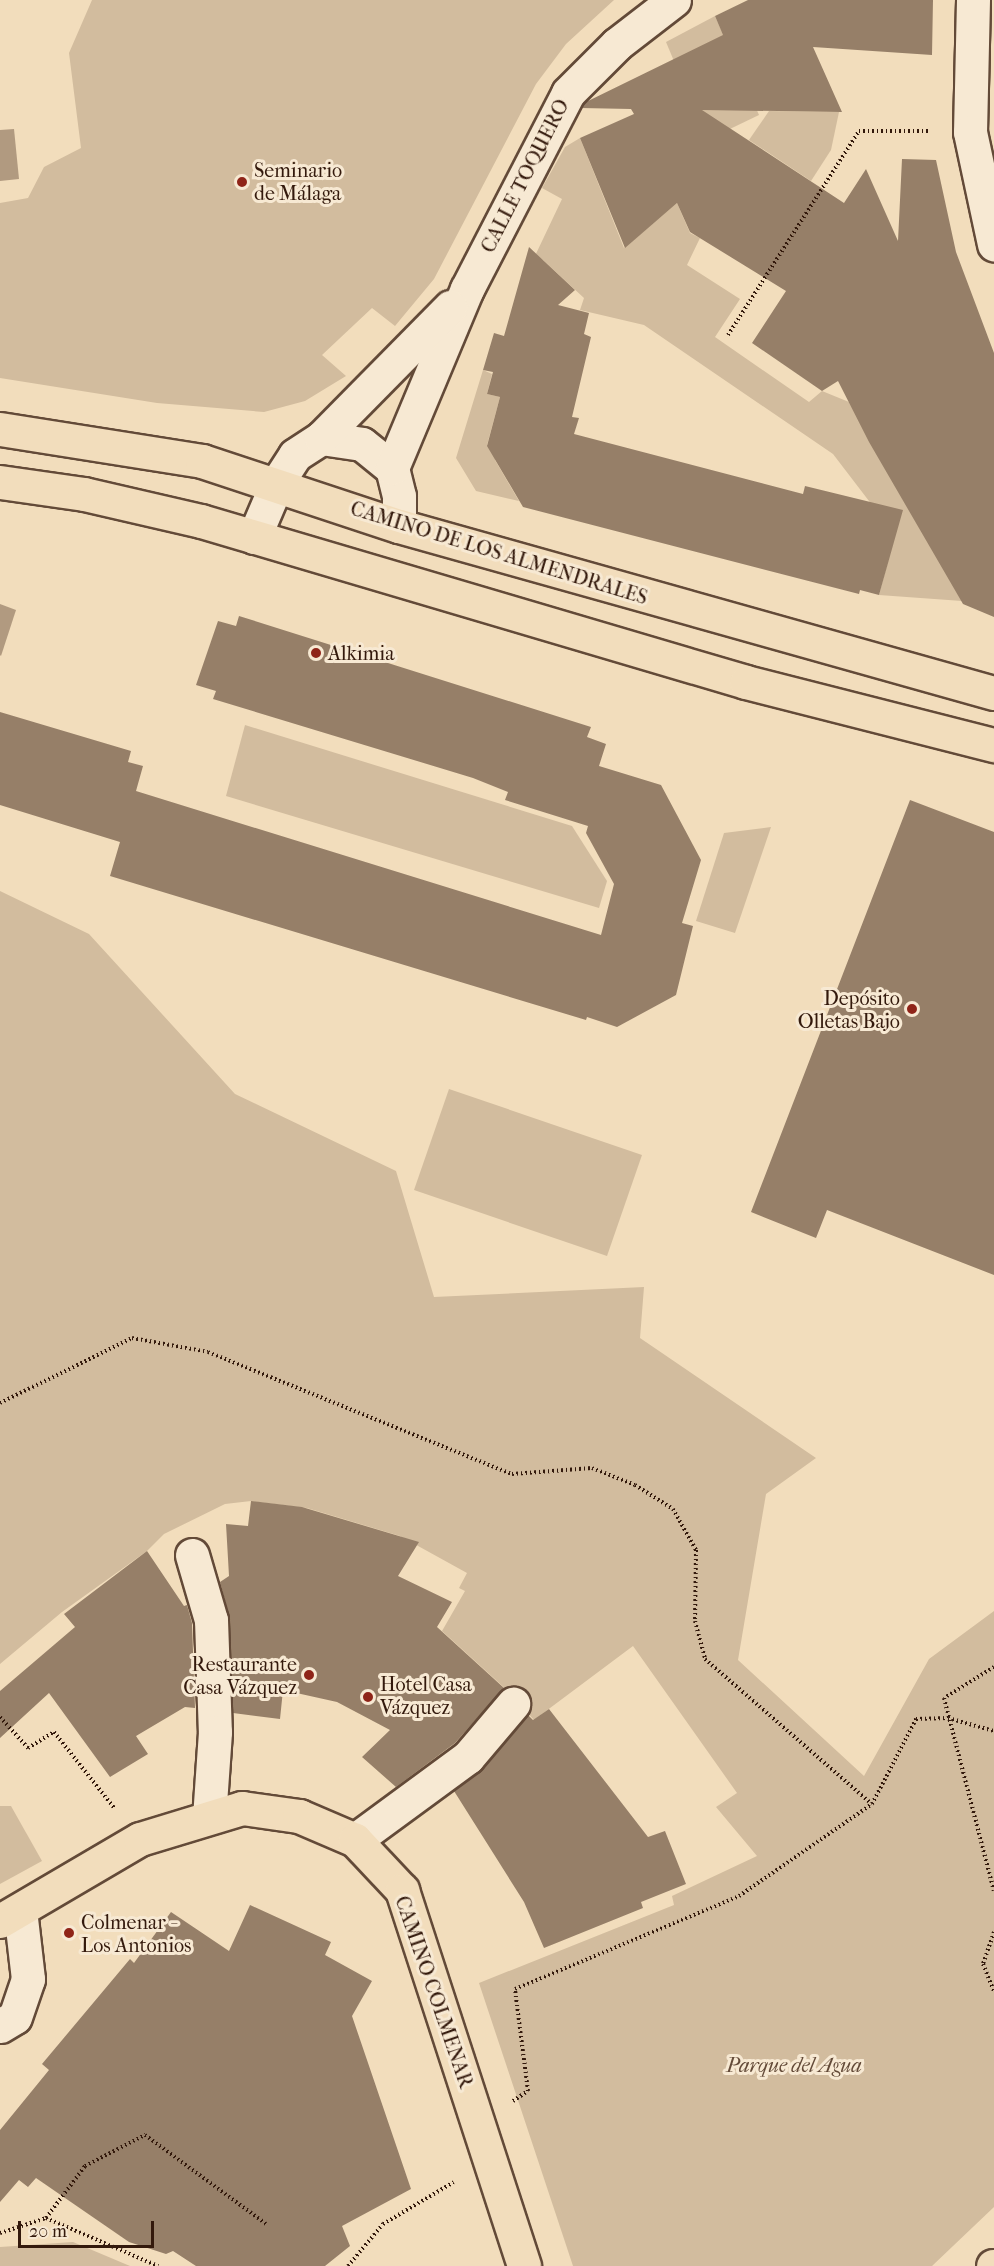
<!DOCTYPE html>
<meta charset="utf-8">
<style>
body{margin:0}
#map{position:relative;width:994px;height:2266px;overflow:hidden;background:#f2ddbc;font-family:"IM FELL French Canon",serif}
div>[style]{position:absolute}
.green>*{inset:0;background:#d2bc9e}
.water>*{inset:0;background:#b19a80}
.building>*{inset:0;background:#967f68}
.path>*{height:4px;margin-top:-2px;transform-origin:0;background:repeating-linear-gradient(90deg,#33190c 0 1.5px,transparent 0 4.5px)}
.roads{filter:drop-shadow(2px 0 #634a38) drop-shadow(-2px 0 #634a38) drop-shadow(0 2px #634a38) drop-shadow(0 -2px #634a38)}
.minor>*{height:33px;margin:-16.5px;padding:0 16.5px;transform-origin:16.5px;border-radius:16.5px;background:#f7e9d3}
.major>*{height:33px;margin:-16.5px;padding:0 16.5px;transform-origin:16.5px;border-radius:16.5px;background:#f2ddbc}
.dots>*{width:16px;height:16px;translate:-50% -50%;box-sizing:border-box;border:3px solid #f7e9d3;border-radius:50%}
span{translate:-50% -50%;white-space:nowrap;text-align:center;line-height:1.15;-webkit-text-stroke:6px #f7e9d3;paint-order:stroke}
.poi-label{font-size:20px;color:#33190c}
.left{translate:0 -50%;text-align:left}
.right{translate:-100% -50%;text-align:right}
.street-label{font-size:20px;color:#33190c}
.park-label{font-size:20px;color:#634a38;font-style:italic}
.scale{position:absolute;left:18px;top:2221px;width:136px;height:27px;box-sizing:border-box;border:3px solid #33190c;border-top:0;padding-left:8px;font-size:18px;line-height:21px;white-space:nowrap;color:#33190c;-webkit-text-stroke:4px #f7e9d3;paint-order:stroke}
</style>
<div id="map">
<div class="green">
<i style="clip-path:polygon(92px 0,614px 0,566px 44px,536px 84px,434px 279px,395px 326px,372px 308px,322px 355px,346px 376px,305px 401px,264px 412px,157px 403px,0 378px,0 203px,28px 198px,44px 167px,81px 148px,69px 53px)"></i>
<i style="clip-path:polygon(715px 16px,759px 115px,707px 140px,666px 42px)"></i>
<i style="clip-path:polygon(769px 111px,839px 112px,831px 150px,811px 181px,749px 140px)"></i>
<i style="clip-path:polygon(580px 138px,624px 248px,677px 203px,690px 233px,700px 238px,687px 265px,740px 299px,715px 337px,809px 402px,822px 391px,849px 402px,962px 601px,879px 595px,895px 535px,833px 454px,644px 325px,580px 310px,584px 298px,543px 260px,534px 258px,562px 199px,542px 188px,565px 147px)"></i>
<i style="clip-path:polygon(483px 370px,492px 374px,487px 394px,500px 397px,487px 445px,498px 448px,495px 460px,519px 501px,476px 491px,456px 458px)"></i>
<i style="clip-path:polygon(245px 725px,572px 826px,607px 881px,599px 908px,226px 796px)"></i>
<i style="clip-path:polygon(771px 827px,735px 933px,696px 921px,724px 833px)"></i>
<i style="clip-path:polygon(0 891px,89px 934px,235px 1094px,396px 1171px,434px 1297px,644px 1287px,640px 1338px,816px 1458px,766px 1494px,738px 1660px,864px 1776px,929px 1659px,994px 1611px,994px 2207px,932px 2266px,573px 2266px,479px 1983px,674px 1905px,672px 1896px,757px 1856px,716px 1807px,737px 1793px,633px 1646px,534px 1720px,508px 1691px,442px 1631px,465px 1591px,459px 1588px,467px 1573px,400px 1536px,307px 1508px,251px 1501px,225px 1504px,164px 1534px,147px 1551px,62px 1612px,0 1664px)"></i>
<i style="clip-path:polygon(449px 1089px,642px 1155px,607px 1256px,414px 1190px)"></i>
<i style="clip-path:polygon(0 1806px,11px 1806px,42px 1861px,0 1884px)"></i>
<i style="clip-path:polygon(73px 2242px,130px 2266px,0 2266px,0 2247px)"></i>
</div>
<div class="water">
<i style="clip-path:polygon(14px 129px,19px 179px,0 181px,0 130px)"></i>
<i style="clip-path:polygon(0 604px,16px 610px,1px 656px,0 655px)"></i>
</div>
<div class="building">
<i style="clip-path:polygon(748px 0,933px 0,932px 55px,813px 47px,842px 112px,702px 110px,844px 203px,866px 169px,898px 241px,902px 159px,936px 160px,956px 252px,994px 353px,994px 617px,963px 604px,869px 442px,838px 381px,822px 391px,752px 343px,786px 291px,690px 232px,677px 203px,625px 248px,580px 138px,634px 114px,631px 109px,581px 108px,586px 102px,723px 35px,715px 16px)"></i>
<i style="clip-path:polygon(529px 247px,575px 290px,558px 305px,589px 313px,584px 334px,591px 337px,572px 417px,579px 418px,574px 434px,803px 494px,805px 486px,903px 510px,879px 595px,860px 590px,859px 594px,523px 507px,487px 446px,500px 397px,487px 394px,493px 372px,483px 370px,494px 333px,504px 336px)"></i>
<i style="clip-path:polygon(239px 616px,591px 727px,587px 737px,606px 744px,599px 766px,661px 785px,701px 860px,682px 923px,693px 926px,676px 995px,617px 1027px,587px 1017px,586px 1020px,110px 876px,120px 842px,0 805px,0 712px,131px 751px,128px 762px,143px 766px,136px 791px,601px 935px,614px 884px,586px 833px,588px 826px,505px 800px,508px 792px,473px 778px,213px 699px,216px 691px,196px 685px,218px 621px,236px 626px)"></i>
<i style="clip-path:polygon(910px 800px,994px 832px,994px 1275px,827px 1210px,816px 1238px,751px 1212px)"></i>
<i style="clip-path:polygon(251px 1501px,302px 1507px,419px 1542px,398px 1576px,452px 1602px,437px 1627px,504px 1688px,455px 1743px,396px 1787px,362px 1757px,390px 1730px,337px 1702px,283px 1690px,280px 1719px,233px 1713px,230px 1619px,220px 1582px,229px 1576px,226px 1524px,248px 1526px)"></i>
<i style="clip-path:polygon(147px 1551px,184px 1606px,187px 1605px,192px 1623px,195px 1708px,185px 1707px,136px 1736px,148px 1754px,110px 1777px,49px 1693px,0 1738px,0 1691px,75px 1627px,64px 1614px)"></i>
<i style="clip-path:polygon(549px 1709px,648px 1837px,665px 1831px,686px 1884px,641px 1902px,643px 1908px,544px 1948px,524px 1902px,454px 1791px,482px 1769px,528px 1715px,533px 1720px)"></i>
<i style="clip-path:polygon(250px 1905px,331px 1942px,325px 1955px,372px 1981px,352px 2016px,411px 2189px,342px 2226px,350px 2246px,325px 2266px,196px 2266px,173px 2251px,166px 2254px,129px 2242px,36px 2178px,28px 2187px,19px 2180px,0 2202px,0 2130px,49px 2070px,42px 2064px,130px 1959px,134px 1963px,171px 1912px,229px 1951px)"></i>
</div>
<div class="path">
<i style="left:728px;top:335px;width:242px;rotate:-57.3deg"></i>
<i style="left:859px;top:131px;width:71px"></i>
<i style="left:0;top:1403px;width:147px;rotate:-26.2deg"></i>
<i style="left:132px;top:1338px;width:77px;rotate:10.4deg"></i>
<i style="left:208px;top:1352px;width:328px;rotate:21.9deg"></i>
<i style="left:512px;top:1474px;width:80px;rotate:-4.3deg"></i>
<i style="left:592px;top:1468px;width:46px;rotate:21.6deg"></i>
<i style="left:635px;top:1485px;width:45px;rotate:32.3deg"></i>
<i style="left:673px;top:1509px;width:47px;rotate:60.7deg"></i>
<i style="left:696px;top:1550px;width:71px;rotate:90.8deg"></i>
<i style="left:695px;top:1621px;width:39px;rotate:75deg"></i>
<i style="left:705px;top:1659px;width:221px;rotate:41deg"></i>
<i style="left:994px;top:1667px;width:59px;rotate:148.2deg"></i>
<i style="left:944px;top:1698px;width:199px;rotate:75.5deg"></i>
<i style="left:0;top:1717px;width:42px;rotate:47.9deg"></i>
<i style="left:28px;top:1748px;width:31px;rotate:-32deg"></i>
<i style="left:54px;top:1732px;width:98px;rotate:51.6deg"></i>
<i style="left:994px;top:1932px;width:34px;rotate:109deg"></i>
<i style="left:983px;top:1964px;width:29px;rotate:68deg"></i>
<i style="left:513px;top:2101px;width:18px;rotate:-34deg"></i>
<i style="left:528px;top:2091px;width:103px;rotate:-97.3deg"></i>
<i style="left:515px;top:1989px;width:243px;rotate:-22.5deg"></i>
<i style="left:739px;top:1896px;width:162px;rotate:-34.7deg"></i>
<i style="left:872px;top:1804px;width:96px;rotate:-62.6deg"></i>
<i style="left:916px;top:1719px;width:32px;rotate:-2deg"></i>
<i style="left:948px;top:1718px;width:48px;rotate:15.8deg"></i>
<i style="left:46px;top:2218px;width:65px;rotate:-53.1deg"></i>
<i style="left:85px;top:2166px;width:68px;rotate:-27.3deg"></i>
<i style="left:145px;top:2135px;width:150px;rotate:36.3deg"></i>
<i style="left:0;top:2233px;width:48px;rotate:-18.1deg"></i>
<i style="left:46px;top:2218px;width:122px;rotate:23.2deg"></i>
<i style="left:348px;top:2266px;width:55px;rotate:-50.2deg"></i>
<i style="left:383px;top:2224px;width:82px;rotate:-30.6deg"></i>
</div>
<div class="roads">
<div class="minor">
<i style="left:973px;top:0;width:132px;rotate:91.3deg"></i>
<i style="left:970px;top:132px;width:115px;rotate:77.9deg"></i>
<i style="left:321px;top:438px;width:41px;rotate:8.3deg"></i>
<i style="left:362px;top:444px;width:38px;rotate:39deg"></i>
<i style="left:399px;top:526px;width:30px;rotate:-90deg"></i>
<i style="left:399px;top:496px;width:29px;rotate:-104deg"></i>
<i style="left:392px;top:468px;width:194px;rotate:-67.3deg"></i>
<i style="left:467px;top:289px;width:220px;rotate:-62.7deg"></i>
<i style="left:568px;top:93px;width:69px;rotate:-45deg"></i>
<i style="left:617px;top:44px;width:72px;rotate:-37.7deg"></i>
<i style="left:254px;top:537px;width:59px;rotate:-66.9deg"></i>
<i style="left:277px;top:483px;width:33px;rotate:-57deg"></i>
<i style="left:295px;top:455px;width:31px;rotate:-33deg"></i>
<i style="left:321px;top:438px;width:184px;rotate:-45.4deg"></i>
<i style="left:192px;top:1555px;width:68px;rotate:73.7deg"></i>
<i style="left:211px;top:1620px;width:112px;rotate:88deg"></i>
<i style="left:215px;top:1732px;width:85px;rotate:94deg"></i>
<i style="left:355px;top:1840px;width:140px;rotate:-36.3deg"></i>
<i style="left:468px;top:1757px;width:70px;rotate:-49.7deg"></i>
<i style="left:0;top:2026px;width:17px;rotate:-31deg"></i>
<i style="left:15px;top:2017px;width:40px;rotate:-71.1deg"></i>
<i style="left:28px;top:1979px;width:69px;rotate:-96.6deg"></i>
</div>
<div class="major">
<i style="left:0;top:429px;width:205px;rotate:9deg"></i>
<i style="left:202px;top:461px;width:207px;rotate:18.3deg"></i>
<i style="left:399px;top:526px;width:618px;rotate:15.68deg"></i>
<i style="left:0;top:482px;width:85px;rotate:8.1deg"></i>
<i style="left:84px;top:494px;width:120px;rotate:13deg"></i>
<i style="left:201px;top:521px;width:568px;rotate:16.46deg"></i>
<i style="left:746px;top:682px;width:256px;rotate:14.3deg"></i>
<i style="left:0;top:1921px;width:162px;rotate:-30.4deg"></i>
<i style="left:140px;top:1839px;width:107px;rotate:-16.9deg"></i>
<i style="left:242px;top:1808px;width:58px;rotate:8deg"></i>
<i style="left:299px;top:1816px;width:61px;rotate:23.2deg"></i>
<i style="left:355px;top:1840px;width:69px;rotate:46.8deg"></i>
<i style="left:402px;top:1890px;width:395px;rotate:72deg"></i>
<i style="left:993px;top:2266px;width:1px"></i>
</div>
</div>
<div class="dots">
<i style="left:242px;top:182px;background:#8f2418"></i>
<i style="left:316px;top:653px;background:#8f2418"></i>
<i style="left:912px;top:1009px;background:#8f2418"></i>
<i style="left:309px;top:1675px;background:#8f2418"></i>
<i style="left:368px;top:1697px;background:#8f2418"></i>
<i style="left:69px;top:1933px;background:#8f2418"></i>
</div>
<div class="poi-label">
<span class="left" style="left:254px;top:182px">Seminario<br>de Málaga</span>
<span class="left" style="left:328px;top:653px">Alkimia</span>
<span class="right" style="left:900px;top:1010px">Depósito<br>Olletas Bajo</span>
<span class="right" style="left:297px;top:1676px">Restaurante<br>Casa Vázquez</span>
<span class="left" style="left:380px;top:1696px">Hotel Casa<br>Vázquez</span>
<span class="left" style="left:81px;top:1934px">Colmenar -<br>Los Antonios</span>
</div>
<div class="street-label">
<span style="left:525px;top:176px;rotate:-63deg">CALLE TOQUERO</span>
<span style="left:499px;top:553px;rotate:17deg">CAMINO DE LOS ALMENDRALES</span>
<span style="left:434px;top:1992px;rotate:71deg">CAMINO COLMENAR</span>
</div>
<div class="park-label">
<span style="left:794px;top:2065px">Parque del Agua</span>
</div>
<div class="scale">20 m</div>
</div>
